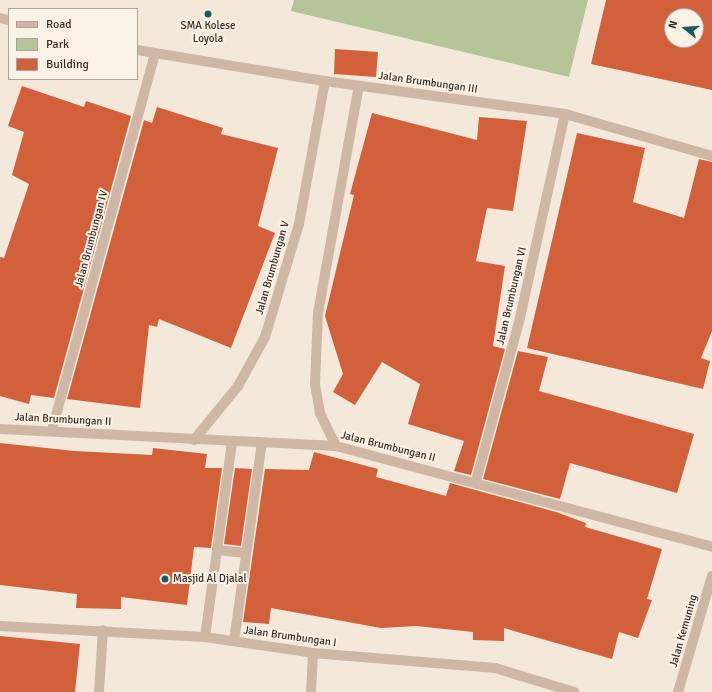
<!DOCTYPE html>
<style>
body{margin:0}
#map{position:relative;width:712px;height:692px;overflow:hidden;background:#f4e8da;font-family:Signika,sans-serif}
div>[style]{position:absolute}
.green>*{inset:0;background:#b6c599}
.building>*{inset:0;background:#d2603a}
.minor>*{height:10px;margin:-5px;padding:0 5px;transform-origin:5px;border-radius:5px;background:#ceb8a5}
.dots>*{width:11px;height:11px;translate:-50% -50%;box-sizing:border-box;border:2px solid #fbf2e7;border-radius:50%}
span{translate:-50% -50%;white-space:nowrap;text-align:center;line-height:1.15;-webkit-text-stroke:4px #fbf2e7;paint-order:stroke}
.poi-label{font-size:11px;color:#392d27}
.left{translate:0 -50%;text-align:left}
.street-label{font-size:11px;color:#392d27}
.legend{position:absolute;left:8px;top:8px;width:130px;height:72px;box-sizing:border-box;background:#fbf2e7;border:1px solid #ada39a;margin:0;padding:5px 7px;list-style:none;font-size:12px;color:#392d27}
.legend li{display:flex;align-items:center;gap:8px;height:20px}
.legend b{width:20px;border:1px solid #ada39a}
.north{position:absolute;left:664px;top:8px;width:40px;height:40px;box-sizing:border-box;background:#fbf2e7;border:1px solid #ada39a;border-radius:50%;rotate:287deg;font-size:11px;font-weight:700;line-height:16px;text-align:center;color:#392d27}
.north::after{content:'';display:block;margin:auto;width:14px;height:18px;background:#185a5f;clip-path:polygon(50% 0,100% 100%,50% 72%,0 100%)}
</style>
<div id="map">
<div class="green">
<i style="clip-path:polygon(294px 0,588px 0,569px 77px,291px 11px)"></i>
</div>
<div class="building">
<i style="clip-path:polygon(evenodd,606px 0,712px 0,712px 90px,591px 64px,606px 0,672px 16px,696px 16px,696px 40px,672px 40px,672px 16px)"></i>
<i style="clip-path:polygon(335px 49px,378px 52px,376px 77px,334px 74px)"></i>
<i style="clip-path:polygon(22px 86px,84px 107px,86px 101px,131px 116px,54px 398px,31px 395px,29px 404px,0 396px,0 257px,4px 258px,29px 184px,12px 175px,24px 132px,8px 126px)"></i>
<i style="clip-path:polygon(157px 107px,223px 128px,221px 134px,278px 148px,258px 226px,275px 233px,231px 348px,159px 319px,157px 327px,149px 325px,140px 408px,67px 399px,144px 120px,152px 123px)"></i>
<i style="clip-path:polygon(372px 113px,477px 140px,479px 117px,527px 121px,513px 211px,487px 208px,476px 261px,505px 266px,493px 346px,505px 349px,471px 475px,454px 471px,464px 441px,408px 424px,420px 384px,382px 362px,355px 405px,333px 392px,343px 374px,325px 316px,354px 195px,350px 194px)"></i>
<i style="clip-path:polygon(577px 133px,645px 148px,633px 202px,684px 218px,699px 159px,712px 162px,712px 331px,701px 358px,710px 361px,703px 389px,527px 348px)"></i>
<i style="clip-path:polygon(518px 351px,548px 357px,539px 391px,694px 434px,677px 493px,570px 463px,560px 499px,483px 479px)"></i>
<i style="clip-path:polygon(0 443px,74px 451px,152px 455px,153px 448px,207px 454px,205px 468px,222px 468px,211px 548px,194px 547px,187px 605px,121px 597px,121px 609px,76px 608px,77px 594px,0 585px)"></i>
<i style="clip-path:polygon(314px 452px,378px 469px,376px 477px,446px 496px,450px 483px,556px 512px,586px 523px,585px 527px,662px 549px,647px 599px,652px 600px,638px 638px,619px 632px,612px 659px,504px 628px,504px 641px,473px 640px,473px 632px,416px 626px,381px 628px,271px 608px,269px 624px,243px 622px,265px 469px,309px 470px)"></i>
<i style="clip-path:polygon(235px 468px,252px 469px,241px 546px,224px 544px)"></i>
<i style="clip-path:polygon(0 636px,80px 644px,75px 692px,0 692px)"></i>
</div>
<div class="minor">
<i style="left:0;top:18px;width:9px;rotate:13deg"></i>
<i style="left:137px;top:50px;width:191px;rotate:9.4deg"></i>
<i style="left:325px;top:81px;width:242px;rotate:7.8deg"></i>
<i style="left:565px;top:114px;width:153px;rotate:15.9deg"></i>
<i style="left:0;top:429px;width:336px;rotate:2.9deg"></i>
<i style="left:336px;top:446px;width:389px;rotate:15deg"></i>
<i style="left:52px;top:430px;width:390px;rotate:-74.7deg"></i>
<i style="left:194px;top:440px;width:70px;rotate:-50.8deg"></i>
<i style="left:238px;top:386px;width:56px;rotate:-61.1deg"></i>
<i style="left:265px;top:337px;width:118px;rotate:-73.3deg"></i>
<i style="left:299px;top:224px;width:145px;rotate:-79.7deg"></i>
<i style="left:336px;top:446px;width:37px;rotate:-116deg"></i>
<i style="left:320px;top:413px;width:29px;rotate:-100deg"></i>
<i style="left:315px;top:384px;width:71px;rotate:-87.6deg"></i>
<i style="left:318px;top:313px;width:231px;rotate:-79.8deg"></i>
<i style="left:476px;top:481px;width:169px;rotate:-74.9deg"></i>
<i style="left:520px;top:318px;width:209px;rotate:-77.6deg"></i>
<i style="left:217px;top:550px;width:29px;rotate:6deg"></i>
<i style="left:0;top:626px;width:205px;rotate:3.1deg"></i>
<i style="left:205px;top:637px;width:109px;rotate:8.4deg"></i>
<i style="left:313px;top:653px;width:183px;rotate:4.7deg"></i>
<i style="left:495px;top:668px;width:83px;rotate:16.9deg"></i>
<i style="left:205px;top:637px;width:197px;rotate:-82.1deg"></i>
<i style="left:234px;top:641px;width:200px;rotate:-82deg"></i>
<i style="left:99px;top:692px;width:62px;rotate:-86.3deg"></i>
<i style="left:311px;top:692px;width:39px;rotate:-87deg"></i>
<i style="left:678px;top:692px;width:121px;rotate:-73.7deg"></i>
</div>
<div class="dots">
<i style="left:208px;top:14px;background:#185a5f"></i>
<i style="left:165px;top:579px;background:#185a5f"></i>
</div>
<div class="poi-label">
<span style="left:208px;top:33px">SMA Kolese<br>Loyola</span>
<span class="left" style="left:173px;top:579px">Masjid Al Djalal</span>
</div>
<div class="street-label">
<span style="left:428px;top:83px;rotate:8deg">Jalan Brumbungan III</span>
<span style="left:92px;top:239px;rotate:-75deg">Jalan Brumbungan IV</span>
<span style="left:273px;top:268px;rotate:-74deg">Jalan Brumbungan V</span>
<span style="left:512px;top:296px;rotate:-77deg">Jalan Brumbungan VI</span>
<span style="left:63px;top:420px;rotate:3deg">Jalan Brumbungan II</span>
<span style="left:388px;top:447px;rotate:14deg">Jalan Brumbungan II</span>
<span style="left:684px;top:631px;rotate:-74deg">Jalan Kemuning</span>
<span style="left:290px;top:637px;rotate:8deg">Jalan Brumbungan I</span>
</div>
<ul class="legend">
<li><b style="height:5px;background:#ceb8a5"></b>Road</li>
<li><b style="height:11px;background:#b6c599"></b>Park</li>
<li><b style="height:11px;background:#d2603a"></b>Building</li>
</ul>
<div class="north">N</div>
</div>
